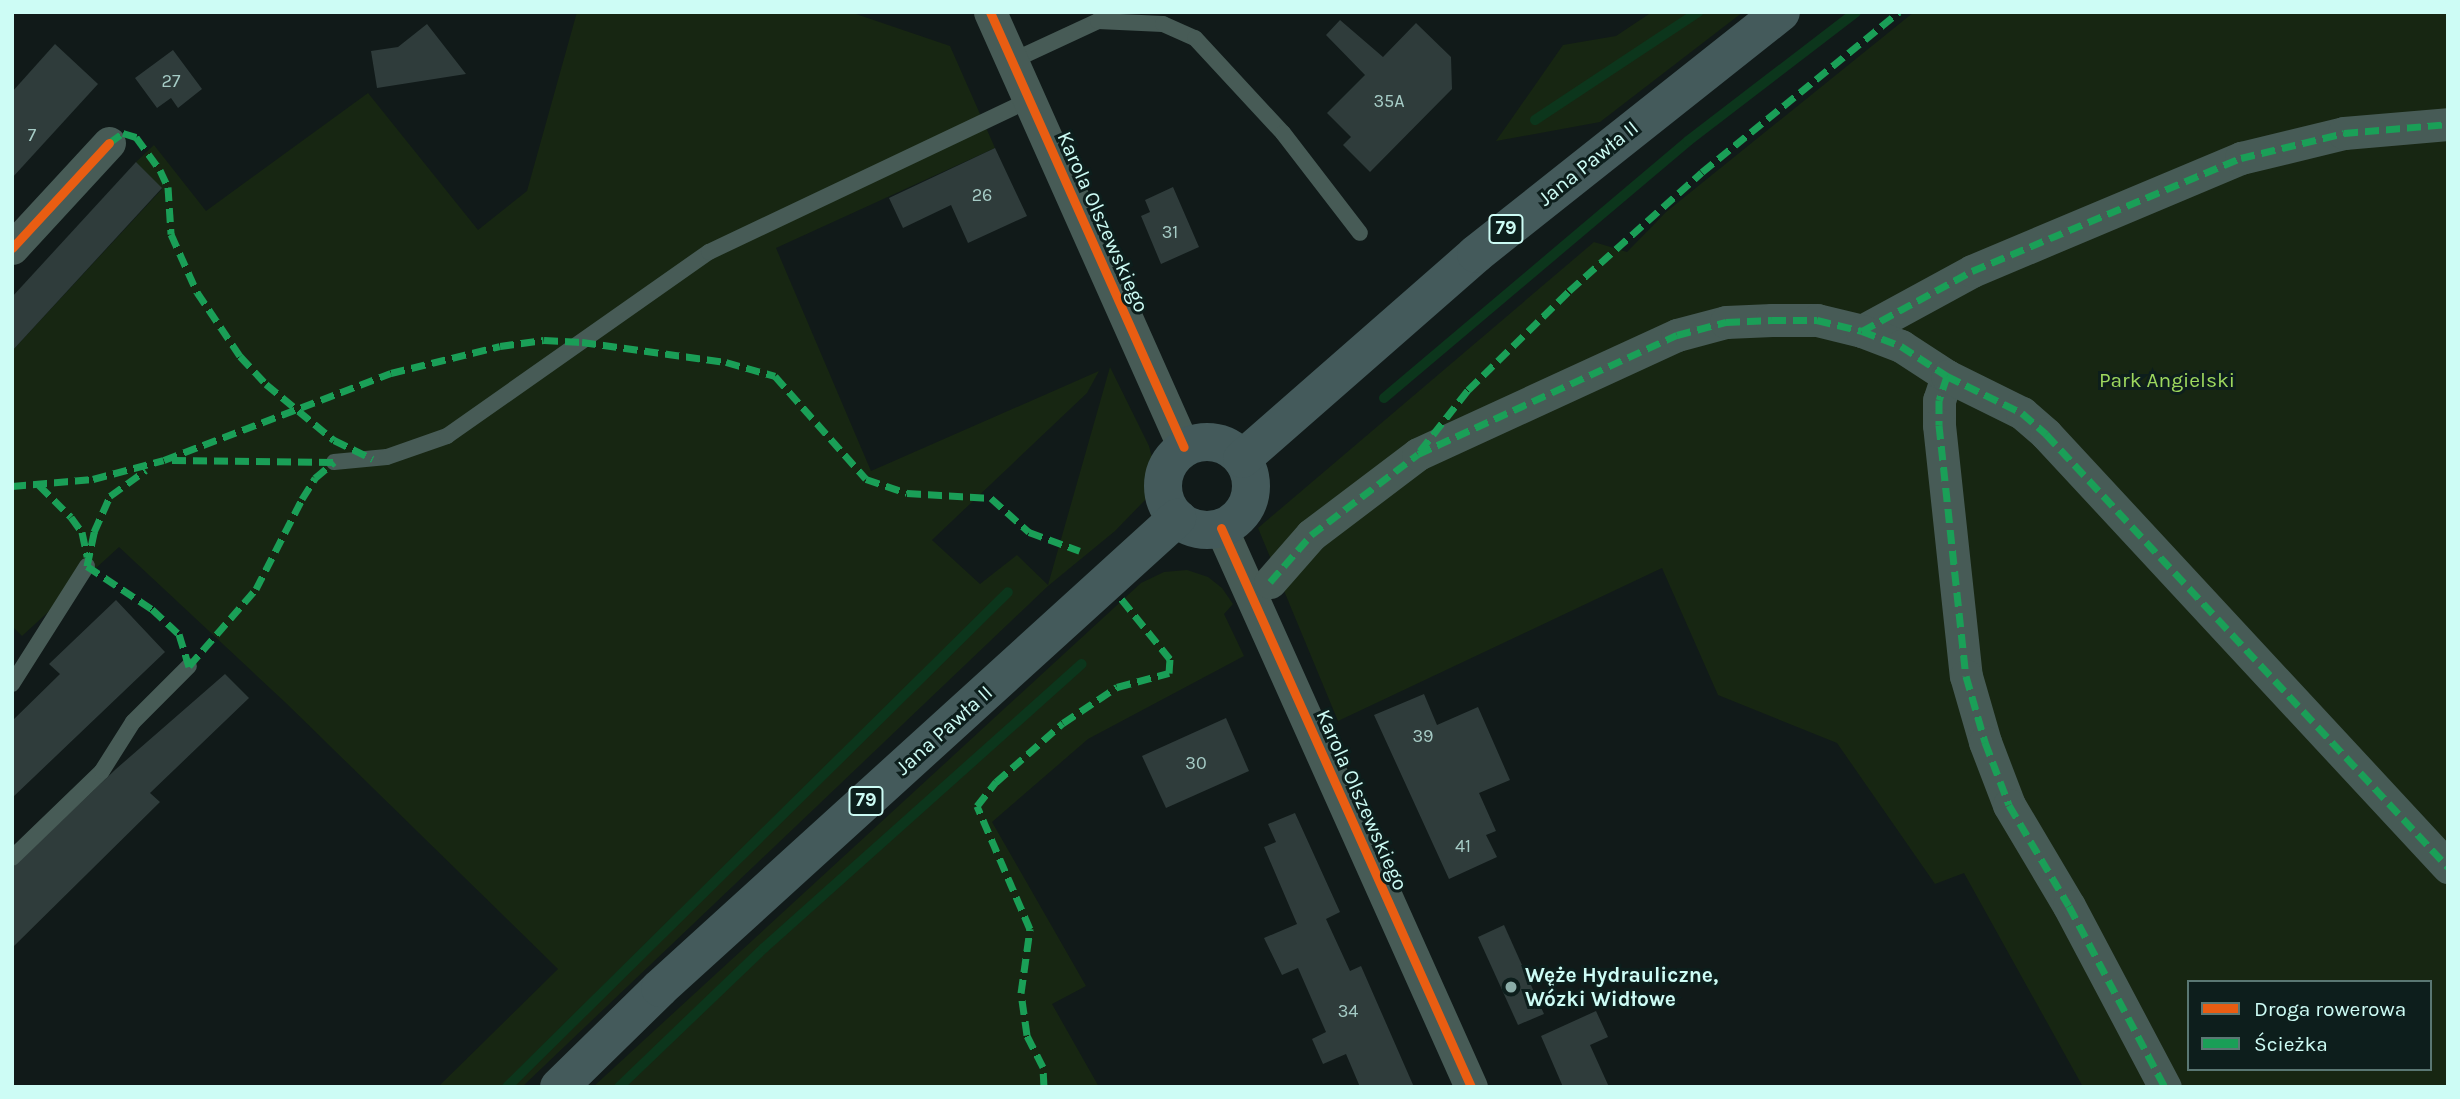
<!DOCTYPE html>
<meta charset="utf-8">
<style>
body{margin:0}
#map{position:relative;width:2460px;height:1099px;overflow:hidden;background:#111a19;font-family:Karla,sans-serif}
div>[style]{position:absolute}
.green>*{inset:0;background:#172612}
.stream>*{height:10px;margin:-5px;padding:0 5px;transform-origin:5px;border-radius:5px;background:#0c361c}
.building>*{inset:0;background:#2f3c3b}
.lane>*{height:16px;margin:-8px;padding:0 8px;transform-origin:8px;border-radius:8px;background:#475b56}
.street>*{height:33px;margin:-16.5px;padding:0 16.5px;transform-origin:16.5px;border-radius:16.5px;background:#475b56}
.primary>*{height:38px;margin:-19px;padding:0 19px;transform-origin:19px;border-radius:19px;background:#445a5b}
.primary>.ring{margin:-19px;padding:0;box-sizing:content-box;background:none;border:38px solid #445a5b;border-radius:50%}
.quiet>*{height:7px;margin-top:-3.5px;transform-origin:0;background:repeating-linear-gradient(90deg,#1a9f57 0 14px,transparent 0 21px)}
.cycleway>*{height:9px;margin:-4.5px;padding:0 4.5px;transform-origin:4.5px;border-radius:4.5px;background:#e95d12}
.dots>*{width:19px;height:19px;translate:-50% -50%;box-sizing:border-box;border:4px solid #0d1e1c;border-radius:50%}
span{translate:-50% -50%;white-space:nowrap;text-align:center;line-height:1.15;-webkit-text-stroke:6px #0d1e1c;paint-order:stroke}
.number-label{font-size:18px;color:#a6ccc6}
.number-label span{-webkit-text-stroke-width:0}
.shield-label span{padding:2px 5px;background:#0d1e1c;border:2px solid;border-radius:5px;-webkit-text-stroke-width:0}
.shield-label{font-size:19px;color:#cdfcf5;font-weight:700}
.street-label{font-size:21px;color:#cdfcf5}
.park-label{font-size:21px;color:#9ed85e}
.poi-label{font-size:21px;color:#cdfcf5;font-weight:700}
.left{translate:0 -50%;text-align:left}
.frame{position:absolute;inset:0;border:14px solid #cdfcf5;pointer-events:none}
.legend{position:absolute;left:2187px;top:980px;width:245px;height:91px;box-sizing:border-box;background:#0d1e1c;border:2px solid #5a7773;margin:0;padding:9px 12px;list-style:none;font-size:21px;color:#cdfcf5}
.legend li{display:flex;align-items:center;gap:14px;height:35px}
.legend b{width:35px;border:2px solid #5a7773}
</style>
<div id="map">
<div class="green">
<i style="clip-path:polygon(577px 12px,850px 12px,950px 46px,995px 148px,776px 248px,871px 471px,1099px 371px,1087px 393px,932px 540px,980px 584px,1017px 555px,1048px 585px,1110px 367px,1149px 446px,1155px 469px,1147px 498px,1115px 531px,1048px 586px,522px 1087px,438px 1087px,558px 969px,287px 704px,119px 547px,22px 636px,12px 626px,12px 351px,162px 189px,136px 162px,154px 145px,206px 211px,368px 93px,478px 230px,527px 191px)"></i>
<i style="clip-path:polygon(1652px 12px,1743px 12px,1600px 122px,1496px 141px,1563px 45px,1616px 36px)"></i>
<i style="clip-path:polygon(evenodd,1914px 12px,2448px 12px,2448px 1087px,2083px 1087px,1964px 873px,1935px 884px,1837px 743px,1718px 695px,1662px 568px,1338px 721px,1258px 528px,1594px 242px,1627px 252px,1666px 212px,1914px 12px,2189px 982px,2430px 982px,2430px 1069px,2189px 1069px,2189px 982px)"></i>
<i style="clip-path:polygon(1187px 570px,1208px 577px,1222px 588px,1233px 604px,1224px 614px,1244px 656px,1088px 739px,992px 822px,1086px 986px,1052px 1004px,1099px 1087px,593px 1087px,1141px 583px,1164px 572px)"></i>
</div>
<div class="stream">
<i style="left:1535px;top:120px;width:196px;rotate:-33.5deg"></i>
<i style="left:1384px;top:398px;width:398px;rotate:-40.2deg"></i>
<i style="left:1688px;top:141px;width:212px;rotate:-37.5deg"></i>
<i style="left:507px;top:1087px;width:704px;rotate:-44.65deg"></i>
<i style="left:619px;top:1087px;width:201px;rotate:-43.8deg"></i>
<i style="left:764px;top:948px;width:426px;rotate:-41.8deg"></i>
</div>
<div class="building">
<i style="clip-path:polygon(1340px 20px,1383px 57px,1416px 23px,1451px 57px,1452px 89px,1370px 172px,1343px 145px,1351px 137px,1327px 113px,1365px 75px,1326px 35px)"></i>
<i style="clip-path:polygon(427px 24px,466px 74px,377px 88px,371px 51px,398px 47px)"></i>
<i style="clip-path:polygon(55px 44px,98px 84px,12px 178px,12px 92px)"></i>
<i style="clip-path:polygon(173px 50px,202px 89px,178px 108px,171px 98px,157px 108px,135px 78px)"></i>
<i style="clip-path:polygon(995px 148px,1027px 216px,968px 243px,951px 205px,903px 228px,889px 198px)"></i>
<i style="clip-path:polygon(136px 162px,162px 188px,12px 351px,12px 297px)"></i>
<i style="clip-path:polygon(1173px 187px,1199px 247px,1161px 264px,1141px 216px,1150px 212px,1145px 200px)"></i>
<i style="clip-path:polygon(116px 600px,165px 652px,12px 798px,12px 721px,60px 674px,49px 664px)"></i>
<i style="clip-path:polygon(225px 674px,249px 698px,150px 793px,160px 802px,12px 948px,12px 868px,116px 769px)"></i>
<i style="clip-path:polygon(1424px 694px,1437px 725px,1478px 707px,1510px 780px,1479px 793px,1496px 831px,1486px 835px,1497px 857px,1449px 879px,1374px 715px)"></i>
<i style="clip-path:polygon(1226px 718px,1249px 771px,1166px 808px,1142px 756px)"></i>
<i style="clip-path:polygon(1295px 813px,1340px 912px,1326px 919px,1350px 971px,1361px 966px,1414px 1087px,1360px 1087px,1346px 1054px,1323px 1064px,1312px 1039px,1326px 1032px,1298px 968px,1282px 975px,1264px 938px,1297px 924px,1264px 847px,1276px 842px,1268px 824px)"></i>
<i style="clip-path:polygon(1504px 925px,1544px 1014px,1518px 1025px,1478px 937px)"></i>
<i style="clip-path:polygon(1596px 1011px,1608px 1037px,1590px 1045px,1609px 1087px,1563px 1087px,1541px 1036px)"></i>
</div>
<div class="lane">
<i style="left:1012px;top:61px;width:95px;rotate:-24.9deg"></i>
<i style="left:1098px;top:21px;width:65px;rotate:2.6deg"></i>
<i style="left:1163px;top:24px;width:35px;rotate:24deg"></i>
<i style="left:1195px;top:38px;width:129px;rotate:47.2deg"></i>
<i style="left:1283px;top:133px;width:126px;rotate:52.4deg"></i>
<i style="left:334px;top:462px;width:53px;rotate:-5.4deg"></i>
<i style="left:387px;top:457px;width:64px;rotate:-19.3deg"></i>
<i style="left:447px;top:436px;width:320px;rotate:-35.1deg"></i>
<i style="left:709px;top:252px;width:354px;rotate:-25.4deg"></i>
<i style="left:12px;top:684px;width:140px;rotate:-57.6deg"></i>
<i style="left:12px;top:858px;width:125px;rotate:-44deg"></i>
<i style="left:102px;top:771px;width:58px;rotate:-57.7deg"></i>
<i style="left:133px;top:722px;width:79px;rotate:-45deg"></i>
</div>
<div class="street">
<i style="left:990px;top:12px;width:476px;rotate:66deg"></i>
<i style="left:12px;top:248px;width:143px;rotate:-47.3deg"></i>
<i style="left:1862px;top:331px;width:125px;rotate:-28.6deg"></i>
<i style="left:1972px;top:271px;width:292px;rotate:-22.8deg"></i>
<i style="left:2241px;top:158px;width:106px;rotate:-13.6deg"></i>
<i style="left:2344px;top:133px;width:104px;rotate:-4.9deg"></i>
<i style="left:1947px;top:376px;width:25px;rotate:108deg"></i>
<i style="left:1939px;top:400px;width:25px;rotate:90deg"></i>
<i style="left:1939px;top:425px;width:252px;rotate:83.9deg"></i>
<i style="left:1966px;top:676px;width:69px;rotate:73.9deg"></i>
<i style="left:1985px;top:742px;width:67px;rotate:69.1deg"></i>
<i style="left:2009px;top:805px;width:117px;rotate:59.3deg"></i>
<i style="left:2069px;top:906px;width:205px;rotate:62.1deg"></i>
<i style="left:1221px;top:528px;width:612px;rotate:65.9deg"></i>
<i style="left:1270px;top:582px;width:62px;rotate:-48.9deg"></i>
<i style="left:1311px;top:535px;width:134px;rotate:-37.1deg"></i>
<i style="left:1418px;top:454px;width:285px;rotate:-24.7deg"></i>
<i style="left:1677px;top:335px;width:51px;rotate:-14.9deg"></i>
<i style="left:1726px;top:322px;width:46px;rotate:-2.5deg"></i>
<i style="left:1772px;top:320px;width:45px"></i>
<i style="left:1817px;top:320px;width:46px;rotate:13.7deg"></i>
<i style="left:1862px;top:331px;width:42px;rotate:21deg"></i>
<i style="left:1901px;top:346px;width:55px;rotate:33.1deg"></i>
<i style="left:1947px;top:376px;width:84px;rotate:26.3deg"></i>
<i style="left:2022px;top:413px;width:32px;rotate:41deg"></i>
<i style="left:2046px;top:434px;width:591px;rotate:47.13deg"></i>
</div>
<div class="primary">
<i class="ring" style="left:1163px;top:442px;width:50px;height:50px"></i>
<i style="left:1242px;top:459px;width:311px;rotate:-41.2deg"></i>
<i style="left:1476px;top:254px;width:389px;rotate:-38.4deg"></i>
<i style="left:559px;top:1087px;width:141px;rotate:-44.4deg"></i>
<i style="left:660px;top:988px;width:699px;rotate:-42.27deg"></i>
</div>
<div class="quiet">
<i style="left:109px;top:143px;width:17px;rotate:-36deg"></i>
<i style="left:123px;top:133px;width:14px;rotate:17deg"></i>
<i style="left:136px;top:137px;width:41px;rotate:54deg"></i>
<i style="left:160px;top:170px;width:19px;rotate:65deg"></i>
<i style="left:168px;top:187px;width:47px;rotate:86.3deg"></i>
<i style="left:171px;top:234px;width:64px;rotate:65.9deg"></i>
<i style="left:197px;top:292px;width:77px;rotate:56.1deg"></i>
<i style="left:240px;top:356px;width:38px;rotate:47deg"></i>
<i style="left:266px;top:384px;width:88px;rotate:39.5deg"></i>
<i style="left:334px;top:440px;width:43px;rotate:26deg"></i>
<i style="left:1862px;top:331px;width:125px;rotate:-28.6deg"></i>
<i style="left:1972px;top:271px;width:292px;rotate:-22.8deg"></i>
<i style="left:2241px;top:158px;width:106px;rotate:-13.6deg"></i>
<i style="left:2344px;top:133px;width:104px;rotate:-4.9deg"></i>
<i style="left:1947px;top:376px;width:25px;rotate:108deg"></i>
<i style="left:1939px;top:400px;width:25px;rotate:90deg"></i>
<i style="left:1939px;top:425px;width:252px;rotate:83.9deg"></i>
<i style="left:1966px;top:676px;width:69px;rotate:73.9deg"></i>
<i style="left:1985px;top:742px;width:67px;rotate:69.1deg"></i>
<i style="left:2009px;top:805px;width:117px;rotate:59.3deg"></i>
<i style="left:2069px;top:906px;width:205px;rotate:62.1deg"></i>
<i style="left:1420px;top:451px;width:78px;rotate:-51.8deg"></i>
<i style="left:1468px;top:390px;width:141px;rotate:-44.4deg"></i>
<i style="left:1569px;top:291px;width:178px;rotate:-41.8deg"></i>
<i style="left:1702px;top:172px;width:254px;rotate:-39.1deg"></i>
<i style="left:172px;top:460px;width:162px;rotate:0.7deg"></i>
<i style="left:39px;top:485px;width:45px;rotate:45deg"></i>
<i style="left:71px;top:517px;width:19px;rotate:54deg"></i>
<i style="left:82px;top:532px;width:25px;rotate:78deg"></i>
<i style="left:12px;top:486px;width:81px;rotate:-4.9deg"></i>
<i style="left:93px;top:479px;width:73px;rotate:-15deg"></i>
<i style="left:164px;top:460px;width:243px;rotate:-21deg"></i>
<i style="left:391px;top:373px;width:112px;rotate:-13.9deg"></i>
<i style="left:500px;top:346px;width:44px;rotate:-7.8deg"></i>
<i style="left:544px;top:340px;width:38px;rotate:3deg"></i>
<i style="left:582px;top:342px;width:145px;rotate:7.9deg"></i>
<i style="left:726px;top:362px;width:51px;rotate:15.9deg"></i>
<i style="left:775px;top:376px;width:137px;rotate:48.5deg"></i>
<i style="left:866px;top:479px;width:43px;rotate:18.9deg"></i>
<i style="left:907px;top:493px;width:84px;rotate:3.4deg"></i>
<i style="left:991px;top:498px;width:51px;rotate:41.8deg"></i>
<i style="left:1029px;top:532px;width:54px;rotate:20.4deg"></i>
<i style="left:87px;top:566px;width:35px;rotate:-78deg"></i>
<i style="left:94px;top:532px;width:39px;rotate:-66deg"></i>
<i style="left:110px;top:496px;width:44px;rotate:-35.8deg"></i>
<i style="left:87px;top:566px;width:78px;rotate:33.5deg"></i>
<i style="left:152px;top:609px;width:37px;rotate:43deg"></i>
<i style="left:179px;top:634px;width:34px;rotate:73deg"></i>
<i style="left:1270px;top:582px;width:62px;rotate:-48.9deg"></i>
<i style="left:1311px;top:535px;width:134px;rotate:-37.1deg"></i>
<i style="left:1418px;top:454px;width:285px;rotate:-24.7deg"></i>
<i style="left:1677px;top:335px;width:51px;rotate:-14.9deg"></i>
<i style="left:1726px;top:322px;width:46px;rotate:-2.5deg"></i>
<i style="left:1772px;top:320px;width:45px"></i>
<i style="left:1817px;top:320px;width:46px;rotate:13.7deg"></i>
<i style="left:1862px;top:331px;width:42px;rotate:21deg"></i>
<i style="left:1901px;top:346px;width:55px;rotate:33.1deg"></i>
<i style="left:1947px;top:376px;width:84px;rotate:26.3deg"></i>
<i style="left:2022px;top:413px;width:32px;rotate:41deg"></i>
<i style="left:2046px;top:434px;width:591px;rotate:47.13deg"></i>
<i style="left:189px;top:666px;width:102px;rotate:-49deg"></i>
<i style="left:256px;top:589px;width:101px;rotate:-62.9deg"></i>
<i style="left:302px;top:499px;width:25px;rotate:-58deg"></i>
<i style="left:315px;top:478px;width:25px;rotate:-40deg"></i>
<i style="left:1044px;top:1087px;width:20px;rotate:-93deg"></i>
<i style="left:1043px;top:1067px;width:36px;rotate:-117deg"></i>
<i style="left:1027px;top:1035px;width:42px;rotate:-98.1deg"></i>
<i style="left:1021px;top:993px;width:65px;rotate:-82deg"></i>
<i style="left:1030px;top:929px;width:134px;rotate:-113.3deg"></i>
<i style="left:977px;top:806px;width:31px;rotate:-52deg"></i>
<i style="left:996px;top:782px;width:89px;rotate:-41.4deg"></i>
<i style="left:1063px;top:723px;width:65px;rotate:-33.7deg"></i>
<i style="left:1117px;top:687px;width:54px;rotate:-15.1deg"></i>
<i style="left:1169px;top:673px;width:14px;rotate:-86deg"></i>
<i style="left:1170px;top:659px;width:81px;rotate:-129deg"></i>
</div>
<div class="cycleway">
<i style="left:990px;top:12px;width:476px;rotate:66deg"></i>
<i style="left:12px;top:248px;width:143px;rotate:-47.3deg"></i>
<i style="left:1221px;top:528px;width:612px;rotate:65.9deg"></i>
</div>
<div class="dots">
<i style="left:1511px;top:987px;background:#8bada8"></i>
</div>
<div class="number-label">
<span style="left:171px;top:81px">27</span>
<span style="left:1389px;top:101px">35A</span>
<span style="left:32px;top:135px">7</span>
<span style="left:982px;top:195px">26</span>
<span style="left:1170px;top:232px">31</span>
<span style="left:1423px;top:736px">39</span>
<span style="left:1196px;top:763px">30</span>
<span style="left:1463px;top:846px">41</span>
<span style="left:1348px;top:1011px">34</span>
</div>
<div class="shield-label">
<span style="left:1506px;top:229px">79</span>
<span style="left:866px;top:801px">79</span>
</div>
<div class="street-label">
<span style="left:1588px;top:163px;rotate:-39deg">Jana Pawła II</span>
<span style="left:1103px;top:222px;rotate:66deg">Karola Olszewskiego</span>
<span style="left:944px;top:730px;rotate:-42deg">Jana Pawła II</span>
<span style="left:1362px;top:800px;rotate:66deg">Karola Olszewskiego</span>
</div>
<div class="park-label">
<span style="left:2167px;top:380px">Park Angielski</span>
</div>
<div class="poi-label">
<span class="left" style="left:1525px;top:987px">Węże Hydrauliczne,<br>Wózki Widłowe</span>
</div>
<div class="frame"></div>
<ul class="legend">
<li><b style="height:9px;background:#e95d12"></b>Droga rowerowa</li>
<li><b style="height:9px;background:#1a9f57"></b>Ścieżka</li>
</ul>
</div>
